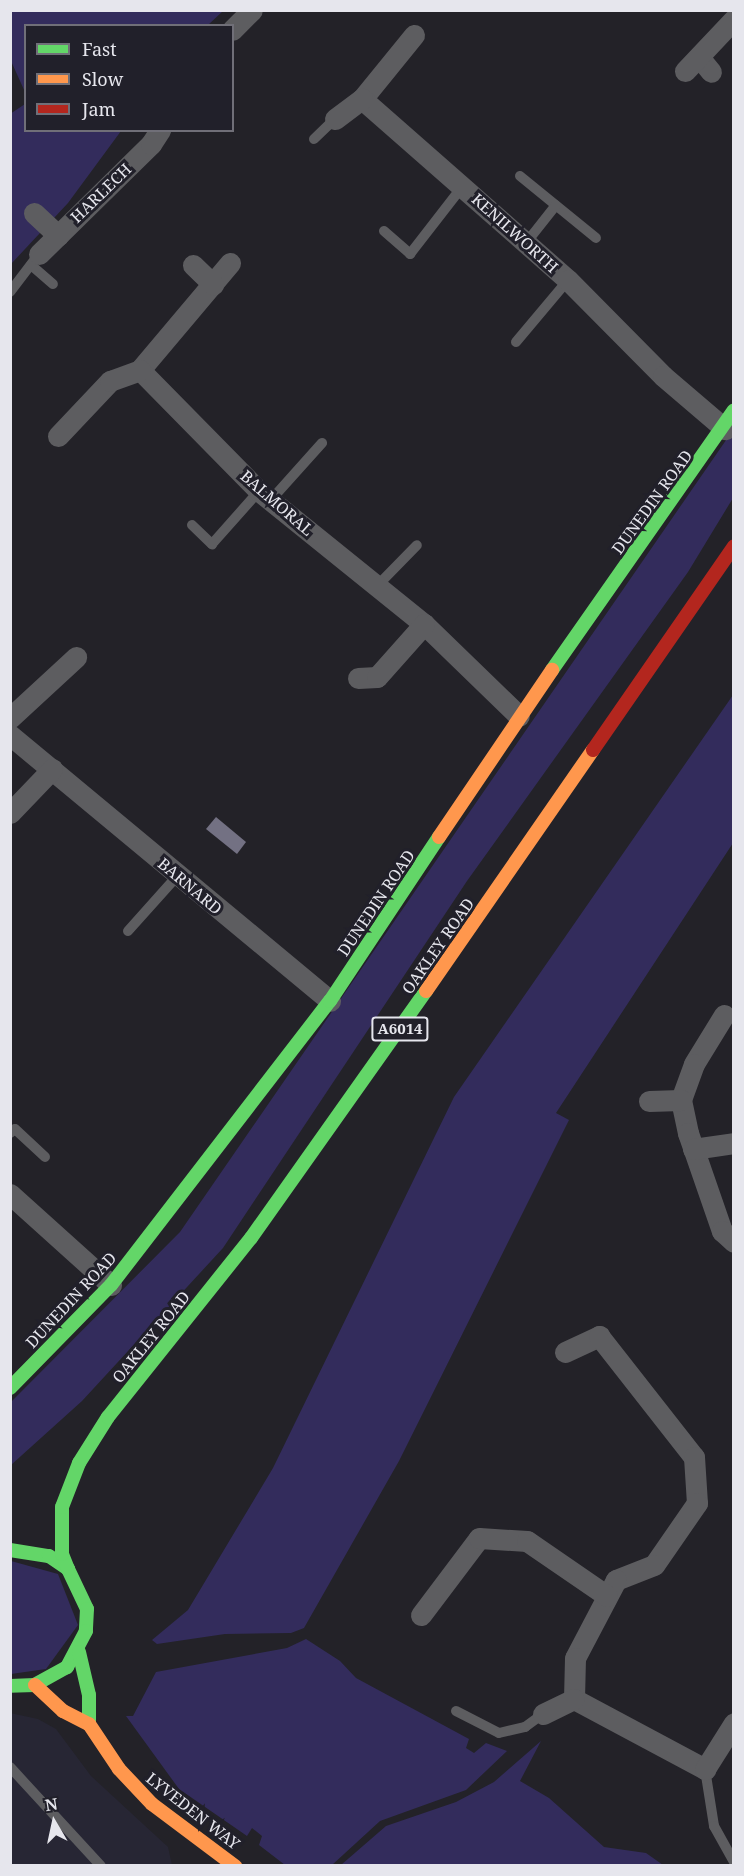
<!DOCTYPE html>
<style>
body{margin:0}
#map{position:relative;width:744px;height:1876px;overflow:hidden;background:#232228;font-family:"Noto Serif",serif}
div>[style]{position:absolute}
.built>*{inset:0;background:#272634}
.green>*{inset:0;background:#332c5c}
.building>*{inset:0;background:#737183}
.lane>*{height:10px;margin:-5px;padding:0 5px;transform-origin:5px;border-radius:5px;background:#5d5d60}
.street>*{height:21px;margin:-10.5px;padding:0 10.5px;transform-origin:10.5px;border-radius:10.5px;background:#5d5d60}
.fast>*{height:14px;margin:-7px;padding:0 7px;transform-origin:7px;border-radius:7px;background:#63d668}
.slow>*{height:14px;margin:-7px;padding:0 7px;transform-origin:7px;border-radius:7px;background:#ff974d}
.jam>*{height:14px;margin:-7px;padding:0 7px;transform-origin:7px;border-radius:7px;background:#b3261e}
span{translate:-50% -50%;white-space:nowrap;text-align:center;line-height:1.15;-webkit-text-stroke:6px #21202a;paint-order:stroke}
.shield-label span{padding:2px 4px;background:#21202a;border:2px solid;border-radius:4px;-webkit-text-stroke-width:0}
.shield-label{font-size:15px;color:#e6e6ed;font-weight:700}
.street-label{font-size:16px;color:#e6e6ed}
.frame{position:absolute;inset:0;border:12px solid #e6e6ed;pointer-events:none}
.legend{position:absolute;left:24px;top:24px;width:210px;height:108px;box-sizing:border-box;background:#21202a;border:2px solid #706f78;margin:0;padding:8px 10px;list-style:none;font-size:18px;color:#e6e6ed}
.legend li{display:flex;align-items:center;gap:12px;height:30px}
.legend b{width:30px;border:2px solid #706f78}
.north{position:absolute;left:24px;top:1792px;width:60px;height:60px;-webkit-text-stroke:4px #21202a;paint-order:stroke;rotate:351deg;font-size:16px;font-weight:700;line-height:24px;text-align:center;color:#e6e6ed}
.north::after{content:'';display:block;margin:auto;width:21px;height:27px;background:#e6e6ed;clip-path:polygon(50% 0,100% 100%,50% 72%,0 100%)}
</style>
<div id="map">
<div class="built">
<i style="clip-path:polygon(10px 1713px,38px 1719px,56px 1729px,91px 1776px,168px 1847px,172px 1865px,11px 1865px)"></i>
</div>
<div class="green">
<i style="clip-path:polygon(11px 10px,223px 10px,223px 11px,208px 25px,26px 26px,25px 92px,11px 61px)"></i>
<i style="clip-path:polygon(25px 104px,26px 130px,121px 131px,68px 203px,11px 264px,10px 114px)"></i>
<i style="clip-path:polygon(733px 430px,733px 498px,688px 572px,467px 881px,223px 1248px,82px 1401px,11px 1465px,11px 1402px,180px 1232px)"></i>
<i style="clip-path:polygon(733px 695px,733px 843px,556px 1113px,569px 1120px,399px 1461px,304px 1628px,291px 1633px,225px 1634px,157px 1644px,152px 1640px,188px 1610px,273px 1468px,454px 1097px)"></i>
<i style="clip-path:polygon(11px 1561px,58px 1574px,78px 1625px,46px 1669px,11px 1674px)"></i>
<i style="clip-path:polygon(306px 1639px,340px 1661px,356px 1678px,469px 1739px,466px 1748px,474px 1753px,486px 1743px,507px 1751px,466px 1790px,380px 1821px,332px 1865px,285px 1865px,259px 1845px,262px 1836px,252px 1828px,247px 1836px,179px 1789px,126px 1716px,133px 1716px,156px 1672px,287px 1648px)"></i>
<i style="clip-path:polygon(541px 1741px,520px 1781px,549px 1798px,604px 1847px,646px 1853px,663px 1865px,341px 1865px,386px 1826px,456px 1802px,494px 1782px)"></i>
</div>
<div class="building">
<i style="clip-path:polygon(216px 817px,246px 842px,237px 854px,206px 829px)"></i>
</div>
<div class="lane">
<i style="left:314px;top:139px;width:29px;rotate:-44deg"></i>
<i style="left:520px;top:176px;width:98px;rotate:39.2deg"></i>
<i style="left:384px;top:231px;width:35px;rotate:41deg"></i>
<i style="left:410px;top:254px;width:85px;rotate:-52.2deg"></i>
<i style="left:526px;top:243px;width:48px;rotate:-51.7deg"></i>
<i style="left:31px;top:265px;width:29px;rotate:41deg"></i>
<i style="left:10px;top:292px;width:48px;rotate:-52.7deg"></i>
<i style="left:516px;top:342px;width:81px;rotate:-50deg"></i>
<i style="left:270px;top:501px;width:78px;rotate:-48.1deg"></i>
<i style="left:192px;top:525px;width:28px;rotate:44deg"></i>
<i style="left:212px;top:544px;width:71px;rotate:-48.4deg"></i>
<i style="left:377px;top:586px;width:57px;rotate:-45.7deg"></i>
<i style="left:128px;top:931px;width:75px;rotate:-48.2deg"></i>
<i style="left:10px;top:1133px;width:6px;rotate:-39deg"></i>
<i style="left:15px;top:1129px;width:41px;rotate:43deg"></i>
<i style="left:456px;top:1711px;width:48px;rotate:27.1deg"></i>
<i style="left:499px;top:1733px;width:27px;rotate:-13deg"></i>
<i style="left:525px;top:1727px;width:22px;rotate:-36deg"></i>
<i style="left:10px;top:1767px;width:134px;rotate:47.4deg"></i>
<i style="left:705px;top:1769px;width:58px;rotate:81deg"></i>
<i style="left:714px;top:1826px;width:41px;rotate:60.9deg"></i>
</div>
<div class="street">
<i style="left:232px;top:30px;width:28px;rotate:-45deg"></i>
<i style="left:414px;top:35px;width:82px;rotate:129.1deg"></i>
<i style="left:362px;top:99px;width:274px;rotate:41.3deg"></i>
<i style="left:568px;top:280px;width:135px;rotate:45.3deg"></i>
<i style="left:663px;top:376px;width:82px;rotate:40.5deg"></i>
<i style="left:699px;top:57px;width:19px;rotate:51deg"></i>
<i style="left:685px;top:71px;width:71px;rotate:-46.7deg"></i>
<i style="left:335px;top:119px;width:34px;rotate:-37deg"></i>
<i style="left:34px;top:213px;width:33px;rotate:43deg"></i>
<i style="left:39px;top:254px;width:157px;rotate:-44.5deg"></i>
<i style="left:151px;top:144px;width:17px;rotate:-57deg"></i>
<i style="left:230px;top:263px;width:140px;rotate:130.1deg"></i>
<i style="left:140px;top:370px;width:170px;rotate:45.5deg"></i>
<i style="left:259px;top:491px;width:212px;rotate:38.9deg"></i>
<i style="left:424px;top:624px;width:132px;rotate:44.1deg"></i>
<i style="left:193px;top:265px;width:28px;rotate:44deg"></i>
<i style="left:58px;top:436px;width:76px;rotate:-46.6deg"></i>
<i style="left:110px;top:381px;width:32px;rotate:-20deg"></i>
<i style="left:358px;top:678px;width:19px;rotate:-3deg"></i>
<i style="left:377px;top:677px;width:71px;rotate:-48.4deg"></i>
<i style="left:10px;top:718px;width:90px;rotate:-42.7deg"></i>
<i style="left:10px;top:735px;width:416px;rotate:39.7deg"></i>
<i style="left:10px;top:813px;width:61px;rotate:-46.3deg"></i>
<i style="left:724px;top:1015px;width:57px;rotate:121.5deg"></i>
<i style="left:694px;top:1064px;width:38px;rotate:110deg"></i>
<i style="left:681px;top:1100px;width:34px;rotate:78deg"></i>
<i style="left:688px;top:1133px;width:104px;rotate:70.9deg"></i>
<i style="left:722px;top:1231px;width:16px;rotate:43deg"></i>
<i style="left:649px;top:1101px;width:32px;rotate:-2deg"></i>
<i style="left:693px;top:1149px;width:41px;rotate:-8.3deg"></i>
<i style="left:10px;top:1194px;width:136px;rotate:42deg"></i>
<i style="left:565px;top:1352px;width:38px;rotate:-25deg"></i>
<i style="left:599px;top:1336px;width:154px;rotate:51.9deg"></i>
<i style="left:694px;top:1457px;width:46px;rotate:86.3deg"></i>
<i style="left:697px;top:1503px;width:75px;rotate:124.7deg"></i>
<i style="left:654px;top:1565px;width:41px;rotate:158.5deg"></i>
<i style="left:616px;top:1580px;width:88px;rotate:117.7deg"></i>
<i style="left:575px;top:1658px;width:41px;rotate:91.4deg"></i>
<i style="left:574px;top:1699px;width:149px;rotate:28.1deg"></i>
<i style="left:705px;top:1769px;width:54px;rotate:-57.8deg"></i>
<i style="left:421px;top:1615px;width:96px;rotate:-53deg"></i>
<i style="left:479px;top:1538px;width:48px;rotate:3.6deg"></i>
<i style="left:527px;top:1541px;width:97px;rotate:34.5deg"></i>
<i style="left:543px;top:1714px;width:34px;rotate:-26deg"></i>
</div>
<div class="fast">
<i style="left:552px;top:670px;width:317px;rotate:-55deg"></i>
<i style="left:10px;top:1388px;width:144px;rotate:-45.6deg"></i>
<i style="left:111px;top:1285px;width:359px;rotate:-52.4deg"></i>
<i style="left:330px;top:1001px;width:197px;rotate:-56.4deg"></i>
<i style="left:10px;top:1550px;width:39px;rotate:9deg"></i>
<i style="left:49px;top:1556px;width:23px;rotate:34deg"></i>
<i style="left:68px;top:1569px;width:44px;rotate:64.6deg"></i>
<i style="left:87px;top:1609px;width:22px;rotate:93deg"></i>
<i style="left:86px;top:1631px;width:41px;rotate:117.8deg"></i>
<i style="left:67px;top:1667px;width:37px;rotate:151deg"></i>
<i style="left:35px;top:1685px;width:25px;rotate:178deg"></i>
<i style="left:68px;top:1569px;width:16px;rotate:-112deg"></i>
<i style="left:62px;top:1554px;width:47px;rotate:-90deg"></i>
<i style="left:62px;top:1507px;width:47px;rotate:-68.9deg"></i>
<i style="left:79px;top:1463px;width:54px;rotate:-57.8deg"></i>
<i style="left:108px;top:1417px;width:229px;rotate:-51.4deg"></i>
<i style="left:251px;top:1238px;width:303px;rotate:-54.7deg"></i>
<i style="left:79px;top:1652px;width:44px;rotate:76.9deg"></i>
<i style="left:89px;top:1695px;width:29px;rotate:90deg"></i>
</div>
<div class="slow">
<i style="left:439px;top:837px;width:202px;rotate:-55.9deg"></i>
<i style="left:426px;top:991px;width:293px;rotate:-55.3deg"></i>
<i style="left:35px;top:1685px;width:38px;rotate:43deg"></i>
<i style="left:63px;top:1711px;width:29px;rotate:27deg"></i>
<i style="left:89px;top:1724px;width:54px;rotate:56.3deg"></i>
<i style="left:119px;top:1769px;width:48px;rotate:46.7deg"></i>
<i style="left:152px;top:1804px;width:104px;rotate:36.8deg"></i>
</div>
<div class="jam">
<i style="left:593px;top:750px;width:248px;rotate:-55.3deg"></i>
</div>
<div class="shield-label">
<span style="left:400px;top:1029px">A6014</span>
</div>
<div class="street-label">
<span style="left:101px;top:193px;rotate:-44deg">HARLECH</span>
<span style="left:515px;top:233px;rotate:42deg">KENILWORTH</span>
<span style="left:652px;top:502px;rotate:-54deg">DUNEDIN ROAD</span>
<span style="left:277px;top:503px;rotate:41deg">BALMORAL</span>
<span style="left:190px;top:886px;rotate:40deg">BARNARD</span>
<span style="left:376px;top:903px;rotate:-56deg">DUNEDIN ROAD</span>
<span style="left:438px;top:946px;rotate:-55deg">OAKLEY ROAD</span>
<span style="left:71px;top:1300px;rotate:-47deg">DUNEDIN ROAD</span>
<span style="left:151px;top:1337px;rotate:-51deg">OAKLEY ROAD</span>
<span style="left:193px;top:1811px;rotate:38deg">LYVEDEN WAY</span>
</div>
<div class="frame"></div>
<ul class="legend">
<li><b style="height:8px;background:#63d668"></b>Fast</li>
<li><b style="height:8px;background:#ff974d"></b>Slow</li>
<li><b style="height:8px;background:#b3261e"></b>Jam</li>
</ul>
<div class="north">N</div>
</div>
